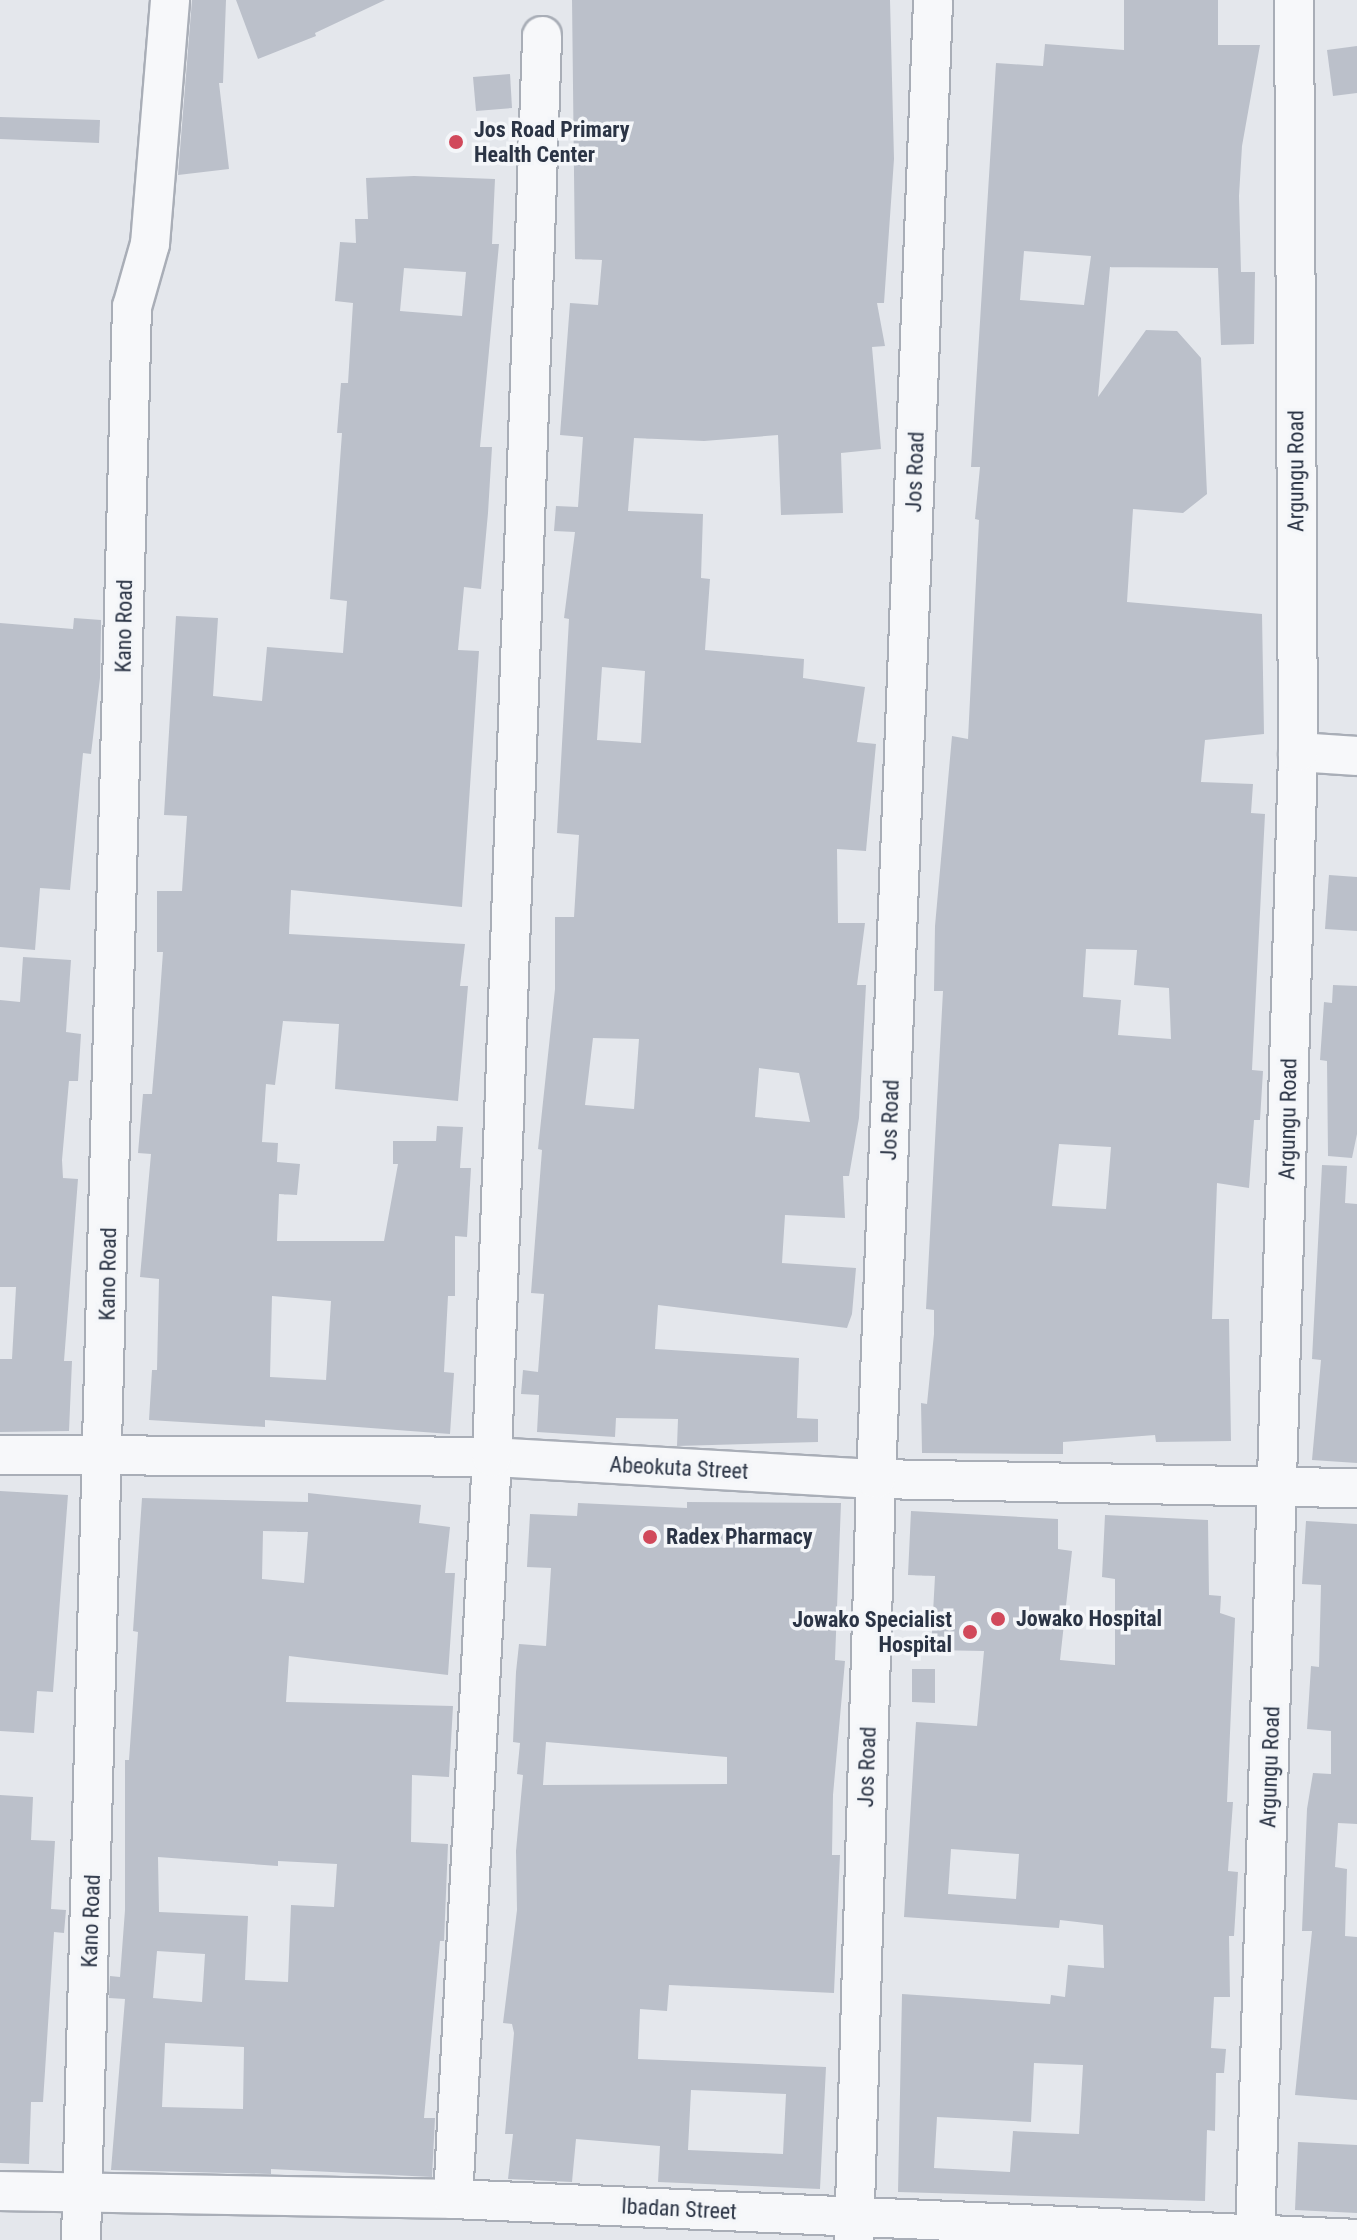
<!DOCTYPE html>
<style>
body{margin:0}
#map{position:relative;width:1357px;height:2240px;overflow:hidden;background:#e4e7ec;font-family:"Roboto Condensed",sans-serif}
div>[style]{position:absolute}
.building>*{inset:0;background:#bbc0ca}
.roads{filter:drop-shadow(2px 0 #a9aeb7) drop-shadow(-2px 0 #a9aeb7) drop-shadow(0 2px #a9aeb7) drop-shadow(0 -2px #a9aeb7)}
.minor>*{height:38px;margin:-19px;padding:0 19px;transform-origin:19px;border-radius:19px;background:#f7f8fa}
.dots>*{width:22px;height:22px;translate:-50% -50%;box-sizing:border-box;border:4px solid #f4f6f9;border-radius:50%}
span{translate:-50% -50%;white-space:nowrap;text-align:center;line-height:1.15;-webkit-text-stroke:7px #f4f6f9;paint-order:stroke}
.poi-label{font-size:22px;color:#2b3445;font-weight:700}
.left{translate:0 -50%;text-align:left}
.right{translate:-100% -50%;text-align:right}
.street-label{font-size:22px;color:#2b3445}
</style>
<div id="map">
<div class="building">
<i style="clip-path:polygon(192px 0,226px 0,223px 83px,219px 83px,229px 169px,178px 175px)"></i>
<i style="clip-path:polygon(236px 0,385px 0,315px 33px,316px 36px,258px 59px)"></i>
<i style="clip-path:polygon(evenodd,572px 0,890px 0,894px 159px,884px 303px,877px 303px,885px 346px,872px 347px,881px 449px,841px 453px,843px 513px,781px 515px,778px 435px,704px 441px,634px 438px,628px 511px,703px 514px,701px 578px,710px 579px,705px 650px,804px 659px,803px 678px,865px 687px,857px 742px,876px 744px,866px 851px,837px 849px,838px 923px,865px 923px,857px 985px,866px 985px,859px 1118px,849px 1176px,843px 1176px,845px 1218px,785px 1215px,782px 1263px,856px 1268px,852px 1314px,847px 1328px,658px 1305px,655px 1349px,799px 1358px,797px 1418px,818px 1419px,818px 1442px,677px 1446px,678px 1419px,616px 1418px,615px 1437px,537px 1432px,539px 1395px,521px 1394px,523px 1370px,538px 1372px,544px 1294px,531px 1293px,542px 1150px,538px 1149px,555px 989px,555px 917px,574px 917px,579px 835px,557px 833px,569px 619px,564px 618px,575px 532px,554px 531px,556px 506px,578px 507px,583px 437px,560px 435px,570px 303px,598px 305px,602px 260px,575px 259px,572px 0,602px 667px,645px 671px,641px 743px,597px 740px,602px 667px,572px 0,593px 1038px,639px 1039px,634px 1109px,585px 1105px,593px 1038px,572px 0,759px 1068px,799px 1073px,810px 1122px,755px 1117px,759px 1068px)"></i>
<i style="clip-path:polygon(evenodd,1124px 0,1218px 0,1218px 45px,1260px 45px,1242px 146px,1239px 196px,1241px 272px,1255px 272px,1254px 344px,1221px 345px,1218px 268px,1110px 267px,1098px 397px,1146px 330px,1177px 331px,1201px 358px,1207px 494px,1183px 513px,1133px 509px,1127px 602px,1262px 614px,1264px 734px,1205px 740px,1201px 782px,1253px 784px,1251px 813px,1265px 814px,1252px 1070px,1263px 1071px,1260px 1120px,1254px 1120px,1249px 1188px,1217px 1183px,1212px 1319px,1229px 1319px,1231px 1441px,1156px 1442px,1155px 1435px,1063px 1442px,1063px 1454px,922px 1453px,921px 1403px,927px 1404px,934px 1334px,934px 1310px,926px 1309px,943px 991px,934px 991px,935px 926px,952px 736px,968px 739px,979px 520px,975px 519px,980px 467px,971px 467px,996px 63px,1043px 66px,1045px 44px,1124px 50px,1124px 0,1024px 251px,1091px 256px,1084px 305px,1020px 300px,1024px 251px,1124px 0,1086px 949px,1137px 950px,1134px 985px,1169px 988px,1171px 1039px,1118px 1035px,1121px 1000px,1083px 997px,1086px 949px,1124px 0,1059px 1144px,1111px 1147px,1106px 1209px,1052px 1206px,1059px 1144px)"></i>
<i style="clip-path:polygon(1357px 46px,1357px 93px,1333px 96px,1327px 50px)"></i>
<i style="clip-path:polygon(510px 74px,512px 108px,476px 111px,473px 77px)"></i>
<i style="clip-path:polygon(0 117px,100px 120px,99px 143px,0 139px)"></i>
<i style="clip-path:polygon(evenodd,414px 176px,495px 179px,492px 244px,499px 244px,480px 447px,492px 447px,488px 513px,481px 589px,464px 587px,458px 650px,479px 651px,462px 907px,291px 890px,289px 934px,465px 944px,460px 986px,468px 986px,458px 1101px,335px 1089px,339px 1024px,283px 1021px,275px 1085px,266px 1084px,262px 1142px,278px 1143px,277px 1162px,300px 1164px,297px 1195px,279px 1194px,277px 1241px,384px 1241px,398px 1164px,393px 1164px,393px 1141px,436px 1141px,437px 1126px,463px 1127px,460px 1168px,471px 1168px,467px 1237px,455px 1236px,455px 1296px,448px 1296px,444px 1372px,454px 1373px,450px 1434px,265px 1420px,265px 1427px,149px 1420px,152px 1370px,157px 1370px,159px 1279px,140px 1277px,151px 1154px,138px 1153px,143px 1094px,152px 1094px,158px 1022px,163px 952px,157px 952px,157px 891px,182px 891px,187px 816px,164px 815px,176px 616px,218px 618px,213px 696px,262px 701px,267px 647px,343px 653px,347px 601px,330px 599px,342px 433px,337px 433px,341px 383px,348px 383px,353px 303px,335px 301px,340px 242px,356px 243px,355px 219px,368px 219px,366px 178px,414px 176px,404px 268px,466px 272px,462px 316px,400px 311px,404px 268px,414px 176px,272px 1296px,331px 1301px,326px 1380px,270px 1377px,272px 1296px)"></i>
<i style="clip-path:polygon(74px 618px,101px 620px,101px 630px,100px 678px,91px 754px,83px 753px,70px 890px,40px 888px,35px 950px,0 947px,0 623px,73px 629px)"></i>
<i style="clip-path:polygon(1329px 875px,1357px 877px,1357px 931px,1325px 929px)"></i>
<i style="clip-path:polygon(23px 957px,71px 960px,66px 1032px,81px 1034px,78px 1081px,69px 1081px,62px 1160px,63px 1178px,78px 1179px,64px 1361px,72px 1361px,69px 1431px,0 1432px,0 1359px,12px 1359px,16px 1287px,0 1287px,0 1000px,20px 1002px)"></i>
<i style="clip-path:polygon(1333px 985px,1357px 986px,1357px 1134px,1352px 1158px,1328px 1156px,1327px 1061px,1320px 1060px,1324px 1002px,1332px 1003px)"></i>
<i style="clip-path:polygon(1322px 1165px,1347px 1166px,1345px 1203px,1357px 1204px,1357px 1463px,1312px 1460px,1321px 1360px,1312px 1359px)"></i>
<i style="clip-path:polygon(0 1491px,68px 1495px,53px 1692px,37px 1691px,34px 1733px,0 1731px)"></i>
<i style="clip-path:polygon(evenodd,308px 1493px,421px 1505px,419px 1523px,450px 1527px,445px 1573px,455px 1573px,448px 1675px,289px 1656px,286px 1702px,453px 1706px,449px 1777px,412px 1775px,411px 1842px,448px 1844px,444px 1941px,440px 1941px,424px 2118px,435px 2118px,432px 2177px,271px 2169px,271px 2174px,111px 2170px,125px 1999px,109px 1998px,110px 1976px,120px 1977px,125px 1910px,125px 1760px,129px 1760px,138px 1632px,133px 1631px,142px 1498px,308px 1502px,308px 1493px,263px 1531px,308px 1532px,304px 1583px,262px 1579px,263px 1531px,308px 1493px,158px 1857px,278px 1866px,278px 1861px,337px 1864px,334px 1907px,291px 1905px,288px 1982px,245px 1980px,248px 1916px,159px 1912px,158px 1857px,308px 1493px,157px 1951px,205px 1954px,202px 2002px,153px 1998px,157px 1951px,308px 1493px,165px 2043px,244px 2047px,243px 2109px,162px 2107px,165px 2043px)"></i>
<i style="clip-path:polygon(evenodd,687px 1502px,841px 1503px,835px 1660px,845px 1661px,833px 1795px,832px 1855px,840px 1855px,834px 1993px,669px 1985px,667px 2011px,640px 2009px,638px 2059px,826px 2067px,820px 2189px,658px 2182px,660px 2146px,576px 2139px,572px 2182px,508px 2179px,513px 2134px,505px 2134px,514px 2033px,512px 2024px,503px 2023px,517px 1910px,516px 1851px,523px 1775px,517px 1774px,520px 1743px,513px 1742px,516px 1672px,519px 1644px,546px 1646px,551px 1568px,527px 1567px,530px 1514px,577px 1516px,578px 1503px,687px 1508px,687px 1502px,546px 1742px,727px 1757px,727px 1784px,543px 1785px,546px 1742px,687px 1502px,691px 2090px,786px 2094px,783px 2154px,688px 2150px,691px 2090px)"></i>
<i style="clip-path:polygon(evenodd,911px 1511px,1058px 1519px,1058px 1549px,1072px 1551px,1060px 1660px,1115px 1665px,1115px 1579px,1102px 1577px,1105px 1515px,1208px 1520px,1209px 1595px,1221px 1596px,1220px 1613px,1235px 1618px,1227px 1802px,1233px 1802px,1228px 1871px,1238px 1872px,1234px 1936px,1229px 1936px,1230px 1997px,1214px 1997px,1211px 2048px,1226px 2049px,1224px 2073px,1216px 2073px,1215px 2131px,1207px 2130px,1205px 2201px,898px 2192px,902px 1994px,1050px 2004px,1051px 1995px,1065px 1997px,1068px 1965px,1104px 1968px,1103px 1925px,1060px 1920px,1059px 1928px,904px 1917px,916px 1722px,977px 1726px,984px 1651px,931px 1650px,935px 1576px,908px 1575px,911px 1511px,951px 1849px,1019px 1854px,1016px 1899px,948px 1894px,951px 1849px,911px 1511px,1034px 2063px,1083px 2065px,1079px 2134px,1013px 2131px,1010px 2172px,934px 2168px,937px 2117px,1031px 2122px,1034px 2063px)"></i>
<i style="clip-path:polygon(1306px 1521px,1357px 1524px,1357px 1824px,1338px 1823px,1335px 1867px,1347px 1869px,1345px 1936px,1357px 1937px,1357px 2100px,1295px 2095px,1312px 1931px,1302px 1931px,1307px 1809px,1313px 1773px,1331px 1774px,1331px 1731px,1307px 1729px,1311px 1666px,1319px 1667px,1321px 1585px,1302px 1584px)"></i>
<i style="clip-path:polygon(912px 1669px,935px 1669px,935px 1703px,912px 1702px)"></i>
<i style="clip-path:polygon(0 1795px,33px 1797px,31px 1840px,55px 1841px,51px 1909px,66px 1910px,64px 1933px,54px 1932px,43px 2102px,31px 2102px,29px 2164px,0 2163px)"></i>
<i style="clip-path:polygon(1298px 2142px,1357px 2145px,1357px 2213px,1295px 2210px)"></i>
</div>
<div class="roads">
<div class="minor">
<i style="left:1298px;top:752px;width:59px;rotate:3.9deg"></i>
<i style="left:0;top:1455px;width:492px;rotate:0.2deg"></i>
<i style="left:492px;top:1457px;width:385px;rotate:3.3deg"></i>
<i style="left:876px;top:1479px;width:481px;rotate:1.1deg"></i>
<i style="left:0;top:2191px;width:453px;rotate:1deg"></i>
<i style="left:453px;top:2199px;width:905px;rotate:2.53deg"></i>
<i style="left:453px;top:2199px;width:743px;rotate:-86.99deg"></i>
<i style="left:492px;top:1457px;width:1422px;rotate:-87.98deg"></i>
<i style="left:1255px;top:2238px;width:1487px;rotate:-88.34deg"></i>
<i style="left:1298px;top:752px;width:752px;rotate:-90.3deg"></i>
<i style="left:81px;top:2240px;width:1934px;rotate:-88.49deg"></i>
<i style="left:132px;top:307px;width:66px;rotate:-74.1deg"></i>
<i style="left:150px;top:244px;width:245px;rotate:-85.3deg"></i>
<i style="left:854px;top:2240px;width:761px;rotate:-88.34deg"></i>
<i style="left:876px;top:1479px;width:1480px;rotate:-87.79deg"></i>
</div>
</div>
<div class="dots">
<i style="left:456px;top:142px;background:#d1495b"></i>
<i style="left:650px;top:1537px;background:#d1495b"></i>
<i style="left:998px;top:1619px;background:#d1495b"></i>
<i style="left:970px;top:1632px;background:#d1495b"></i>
</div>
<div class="poi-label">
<span class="left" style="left:474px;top:142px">Jos Road Primary<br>Health Center</span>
<span class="left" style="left:666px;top:1537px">Radex Pharmacy</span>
<span class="right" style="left:952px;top:1632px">Jowako Specialist<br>Hospital</span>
<span class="left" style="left:1016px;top:1619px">Jowako Hospital</span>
</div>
<div class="street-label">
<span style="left:1296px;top:471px;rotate:-90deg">Argungu Road</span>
<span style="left:915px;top:472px;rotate:-88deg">Jos Road</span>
<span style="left:124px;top:626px;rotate:-89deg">Kano Road</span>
<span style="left:1288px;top:1119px;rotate:-89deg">Argungu Road</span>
<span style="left:890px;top:1120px;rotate:-88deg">Jos Road</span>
<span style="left:108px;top:1274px;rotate:-89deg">Kano Road</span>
<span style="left:679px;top:1468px;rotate:3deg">Abeokuta Street</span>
<span style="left:867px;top:1767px;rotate:-88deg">Jos Road</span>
<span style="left:1270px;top:1767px;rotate:-88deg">Argungu Road</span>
<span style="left:91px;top:1921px;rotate:-88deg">Kano Road</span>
<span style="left:679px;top:2209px;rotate:3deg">Ibadan Street</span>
</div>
</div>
